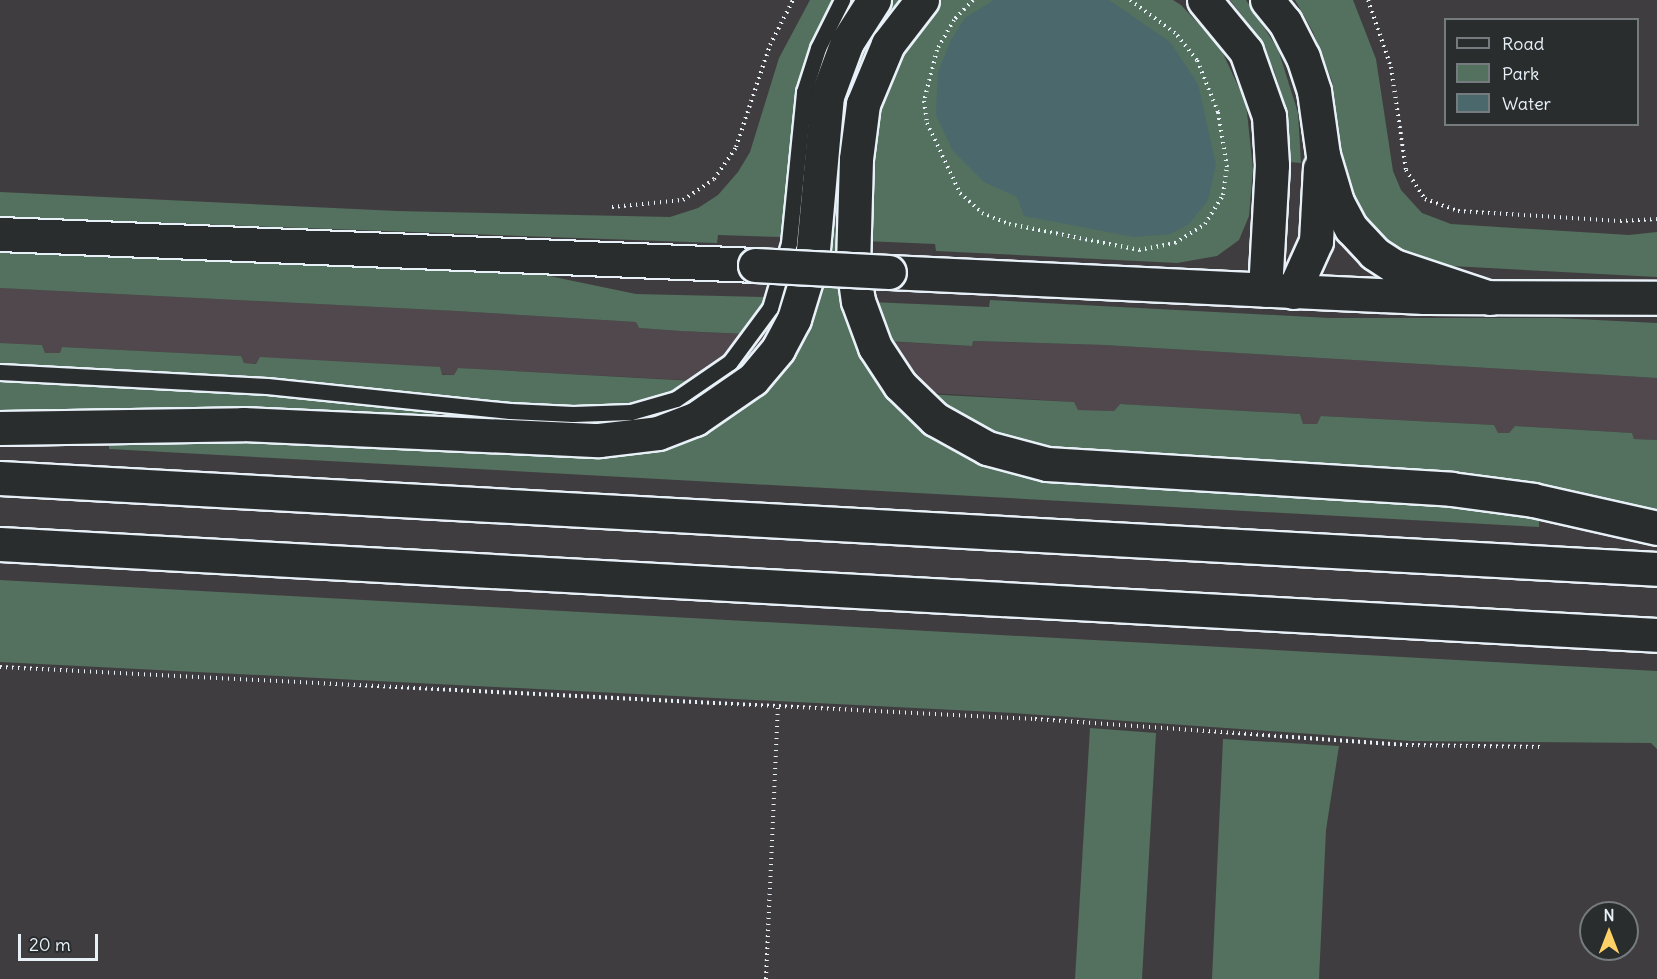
<!DOCTYPE html>
<style>
body{margin:0}
#map{position:relative;width:1657px;height:979px;overflow:hidden;background:#403d40;font-family:Delius,sans-serif}
div>[style]{position:absolute}
.built>*{inset:0;background:#50484d}
.green>*{inset:0;background:#54705e}
.water>*{inset:0;background:#4b686d}
.path>*{height:4px;margin-top:-2px;transform-origin:0;background:repeating-linear-gradient(90deg,#e8f1f8 0 1.5px,transparent 0 6px)}
.roads{filter:drop-shadow(2px 0 #e8f1f8) drop-shadow(-2px 0 #e8f1f8) drop-shadow(0 2px #e8f1f8) drop-shadow(0 -2px #e8f1f8)}
.lane>*{height:15px;margin:-7.5px;padding:0 7.5px;transform-origin:7.5px;border-radius:7.5px;background:#2a2d2e}
.secondary>*{height:33px;margin:-16.5px;padding:0 16.5px;transform-origin:16.5px;border-radius:16.5px;background:#2a2d2e}
.highway>*{height:33px;margin:-16.5px;padding:0 16.5px;transform-origin:16.5px;border-radius:16.5px;background:#2a2d2e}
.bridges{filter:drop-shadow(2px 0 #e8f1f8) drop-shadow(-2px 0 #e8f1f8) drop-shadow(0 2px #e8f1f8) drop-shadow(0 -2px #e8f1f8)}
.secondary-bridge>*{height:33px;margin:-16.5px;padding:0 16.5px;transform-origin:16.5px;border-radius:16.5px;background:#2a2d2e}
span{translate:-50% -50%;white-space:nowrap;text-align:center;line-height:1.15;-webkit-text-stroke:4.5px #2a2d2e;paint-order:stroke}
.legend{position:absolute;left:1444px;top:18px;width:195px;height:108px;box-sizing:border-box;background:#2a2d2e;border:2px solid #767b7f;margin:0;padding:8px 10px;list-style:none;font-size:18px;color:#e8f1f8}
.legend li{display:flex;align-items:center;gap:12px;height:30px}
.legend b{width:30px;border:2px solid #767b7f}
.north{position:absolute;left:1579px;top:901px;width:60px;height:60px;box-sizing:border-box;background:#2a2d2e;border:2px solid #767b7f;border-radius:50%;rotate:0deg;font-size:16px;font-weight:700;line-height:24px;text-align:center;color:#e8f1f8}
.north::after{content:'';display:block;margin:auto;width:21px;height:27px;background:#ffd166;clip-path:polygon(50% 0,100% 100%,50% 72%,0 100%)}
.scale{position:absolute;left:18px;top:934px;width:80px;height:27px;box-sizing:border-box;border:3px solid #e8f1f8;border-top:0;padding-left:8px;font-size:18px;line-height:21px;white-space:nowrap;color:#e8f1f8;-webkit-text-stroke:4px #2a2d2e;paint-order:stroke}
</style>
<div id="map">
<div class="built">
<i style="clip-path:polygon(0 288px,456px 311px,636px 322px,639px 328px,681px 331px,972px 346px,972px 341px,1104px 345px,1657px 378px,1657px 440px,1634px 439px,1632px 433px,1515px 426px,1509px 433px,1498px 433px,1494px 425px,1322px 416px,1317px 424px,1303px 424px,1300px 414px,1120px 404px,1114px 411px,1078px 410px,1073px 402px,949px 394px,458px 368px,454px 375px,244px 363px,240px 356px,62px 347px,60px 353px,45px 353px,42px 345px,0 343px)"></i>
</div>
<div class="green">
<i style="clip-path:polygon(810px 0,834px 0,798px 88px,782px 237px,718px 235px,717px 243px,0 217px,0 192px,397px 211px,670px 217px,698px 208px,718px 195px,738px 172px,750px 152px,779px 58px)"></i>
<i style="clip-path:polygon(888px 0,907px 0,843px 208px,910px 416px,923px 431px,982px 465px,1030px 478px,1087px 485px,1449px 504px,1539px 516px,1539px 527px,109px 449px,109px 441px,233px 442px,614px 456px,683px 441px,725px 421px,758px 395px,844px 78px)"></i>
<i style="clip-path:polygon(939px 0,1173px 0,1181px 5px,1220px 47px,1246px 103px,1253px 169px,1249px 216px,1239px 240px,1217px 256px,1177px 263px,936px 251px,935px 244px,864px 241px,867px 184px,882px 83px,928px 9px)"></i>
<i style="clip-path:polygon(1230px 0,1246px 0,1278px 49px,1298px 113px,1301px 163px,1289px 162px,1287px 113px,1274px 70px,1251px 27px)"></i>
<i style="clip-path:polygon(1295px 0,1353px 0,1376px 59px,1393px 171px,1401px 190px,1422px 213px,1451px 224px,1629px 235px,1657px 232px,1657px 277px,1451px 266px,1405px 258px,1363px 224px,1345px 176px,1332px 81px,1313px 32px)"></i>
<i style="clip-path:polygon(0 251px,530px 272px,636px 294px,765px 297px,745px 334px,681px 331px,639px 328px,636px 322px,456px 311px,0 288px)"></i>
<i style="clip-path:polygon(990px 300px,1330px 318px,1557px 318px,1657px 323px,1657px 378px,1104px 345px,973px 341px,972px 346px,885px 341px,870px 302px,989px 307px)"></i>
<i style="clip-path:polygon(0 343px,42px 345px,45px 353px,60px 353px,62px 347px,241px 356px,244px 363px,256px 364px,260px 357px,440px 367px,442px 375px,454px 375px,458px 368px,694px 381px,672px 393px,627px 405px,512px 405px,438px 398px,435px 418px,0 417px)"></i>
<i style="clip-path:polygon(924px 394px,1074px 402px,1078px 410px,1114px 411px,1120px 404px,1300px 414px,1303px 424px,1317px 424px,1321px 416px,1494px 425px,1498px 433px,1509px 433px,1515px 426px,1632px 433px,1634px 439px,1657px 440px,1657px 515px,1058px 451px,997px 438px)"></i>
<i style="clip-path:polygon(0 580px,1657px 671px,1657px 749px,1651px 743px,1411px 741px,1014px 713px,0 662px)"></i>
<i style="clip-path:polygon(1090px 728px,1156px 733px,1142px 979px,1075px 979px)"></i>
<i style="clip-path:polygon(1223px 739px,1339px 746px,1326px 830px,1319px 979px,1212px 979px)"></i>
</div>
<div class="water">
<i style="clip-path:polygon(994px 0,1109px 0,1170px 42px,1198px 84px,1216px 165px,1208px 200px,1189px 224px,1170px 234px,1134px 237px,1024px 216px,1017px 197px,984px 182px,953px 151px,936px 115px,938px 72px,951px 40px,965px 18px)"></i>
</div>
<div class="path">
<i style="left:973px;top:0;width:28px;rotate:134deg"></i>
<i style="left:954px;top:20px;width:34px;rotate:120deg"></i>
<i style="left:937px;top:50px;width:53px;rotate:104.3deg"></i>
<i style="left:924px;top:101px;width:22px;rotate:82deg"></i>
<i style="left:927px;top:123px;width:77px;rotate:64.8deg"></i>
<i style="left:960px;top:193px;width:30px;rotate:42deg"></i>
<i style="left:982px;top:213px;width:29px;rotate:22deg"></i>
<i style="left:1009px;top:224px;width:133px;rotate:11.3deg"></i>
<i style="left:1139px;top:250px;width:37px;rotate:-11deg"></i>
<i style="left:1175px;top:243px;width:36px;rotate:-32deg"></i>
<i style="left:1205px;top:224px;width:34px;rotate:-58deg"></i>
<i style="left:1223px;top:195px;width:28px;rotate:-82deg"></i>
<i style="left:1227px;top:167px;width:56px;rotate:-99.3deg"></i>
<i style="left:1218px;top:112px;width:56px;rotate:-112deg"></i>
<i style="left:1197px;top:60px;width:35px;rotate:-129deg"></i>
<i style="left:1175px;top:33px;width:56px;rotate:-143.7deg"></i>
<i style="left:1368px;top:0;width:71px;rotate:71.1deg"></i>
<i style="left:1391px;top:67px;width:104px;rotate:81.7deg"></i>
<i style="left:1406px;top:170px;width:35px;rotate:57deg"></i>
<i style="left:1425px;top:199px;width:35px;rotate:20deg"></i>
<i style="left:1458px;top:211px;width:162px;rotate:3.5deg"></i>
<i style="left:1620px;top:221px;width:37px;rotate:-3deg"></i>
<i style="left:612px;top:207px;width:71px;rotate:-5.6deg"></i>
<i style="left:683px;top:200px;width:37px;rotate:-34deg"></i>
<i style="left:714px;top:179px;width:39px;rotate:-55deg"></i>
<i style="left:736px;top:147px;width:108px;rotate:-71.6deg"></i>
<i style="left:770px;top:45px;width:51px;rotate:-62.9deg"></i>
<i style="left:0;top:667px;width:1036px;rotate:2.88deg"></i>
<i style="left:1035px;top:719px;width:372px;rotate:4deg"></i>
<i style="left:1406px;top:745px;width:138px;rotate:0.8deg"></i>
<i style="left:766px;top:979px;width:274px;rotate:-87.5deg"></i>
</div>
<div class="roads">
<div class="lane">
<i style="left:0;top:372px;width:267px;rotate:3deg"></i>
<i style="left:267px;top:386px;width:244px;rotate:5.9deg"></i>
<i style="left:510px;top:411px;width:63px;rotate:2.7deg"></i>
<i style="left:573px;top:414px;width:58px;rotate:-2deg"></i>
<i style="left:631px;top:412px;width:47px;rotate:-16.1deg"></i>
<i style="left:676px;top:399px;width:65px;rotate:-34.4deg"></i>
<i style="left:730px;top:362px;width:67px;rotate:-53.5deg"></i>
<i style="left:770px;top:308px;width:68px;rotate:-73.7deg"></i>
<i style="left:789px;top:243px;width:152px;rotate:-84.3deg"></i>
<i style="left:804px;top:92px;width:46px;rotate:-72.3deg"></i>
<i style="left:818px;top:48px;width:54px;rotate:-63.4deg"></i>
</div>
<div class="secondary">
<i style="left:0;top:234px;width:756px;rotate:2.35deg"></i>
<i style="left:889px;top:272px;width:536px;rotate:2.68deg"></i>
<i style="left:1424px;top:297px;width:233px;rotate:0.2deg"></i>
</div>
<div class="highway">
<i style="left:922px;top:0;width:56px;rotate:127.7deg"></i>
<i style="left:888px;top:44px;width:65px;rotate:112.6deg"></i>
<i style="left:863px;top:104px;width:55px;rotate:97.3deg"></i>
<i style="left:856px;top:159px;width:107px;rotate:91.6deg"></i>
<i style="left:853px;top:266px;width:35px;rotate:82deg"></i>
<i style="left:858px;top:301px;width:49px;rotate:69.7deg"></i>
<i style="left:875px;top:347px;width:45px;rotate:56.7deg"></i>
<i style="left:900px;top:385px;width:49px;rotate:44.2deg"></i>
<i style="left:935px;top:419px;width:60px;rotate:29.1deg"></i>
<i style="left:987px;top:448px;width:62px;rotate:14.9deg"></i>
<i style="left:1047px;top:464px;width:405px;rotate:3.5deg"></i>
<i style="left:1451px;top:489px;width:83px;rotate:7.6deg"></i>
<i style="left:1533px;top:500px;width:127px;rotate:12.7deg"></i>
<i style="left:1204px;top:0;width:66px;rotate:50.5deg"></i>
<i style="left:1246px;top:51px;width:69px;rotate:70.5deg"></i>
<i style="left:1269px;top:116px;width:49px;rotate:86.5deg"></i>
<i style="left:1272px;top:165px;width:125px;rotate:93.2deg"></i>
<i style="left:1267px;top:0;width:28px;rotate:51deg"></i>
<i style="left:1285px;top:22px;width:39px;rotate:63deg"></i>
<i style="left:1303px;top:57px;width:36px;rotate:72deg"></i>
<i style="left:1314px;top:91px;width:65px;rotate:82deg"></i>
<i style="left:1323px;top:155px;width:49px;rotate:73.4deg"></i>
<i style="left:1337px;top:202px;width:30px;rotate:62deg"></i>
<i style="left:1351px;top:228px;width:34px;rotate:47deg"></i>
<i style="left:1374px;top:253px;width:24px;rotate:33deg"></i>
<i style="left:1394px;top:266px;width:101px;rotate:18.4deg"></i>
<i style="left:1293px;top:292px;width:56px;rotate:-65.7deg"></i>
<i style="left:1316px;top:241px;width:73px;rotate:-86.9deg"></i>
<i style="left:0;top:428px;width:243px;rotate:-0.9deg"></i>
<i style="left:243px;top:424px;width:356px;rotate:2.6deg"></i>
<i style="left:599px;top:440px;width:59px;rotate:-6.8deg"></i>
<i style="left:658px;top:433px;width:40px;rotate:-21deg"></i>
<i style="left:695px;top:419px;width:70px;rotate:-34.6deg"></i>
<i style="left:753px;top:379px;width:39px;rotate:-50deg"></i>
<i style="left:778px;top:349px;width:34px;rotate:-62deg"></i>
<i style="left:794px;top:319px;width:62px;rotate:-73deg"></i>
<i style="left:812px;top:260px;width:165px;rotate:-84.8deg"></i>
<i style="left:827px;top:96px;width:58px;rotate:-69.7deg"></i>
<i style="left:847px;top:42px;width:50px;rotate:-57.3deg"></i>
<i style="left:0;top:478px;width:1659px;rotate:3.14deg"></i>
<i style="left:0;top:544px;width:1659px;rotate:3.14deg"></i>
</div>
</div>
<div class="bridges">
<div class="secondary-bridge">
<i style="left:755px;top:265px;width:134px;rotate:3deg"></i>
</div>
</div>
<ul class="legend">
<li><b style="height:8px;background:#2a2d2e"></b>Road</li>
<li><b style="height:16px;background:#54705e"></b>Park</li>
<li><b style="height:16px;background:#4b686d"></b>Water</li>
</ul>
<div class="north">N</div>
<div class="scale">20 m</div>
</div>
